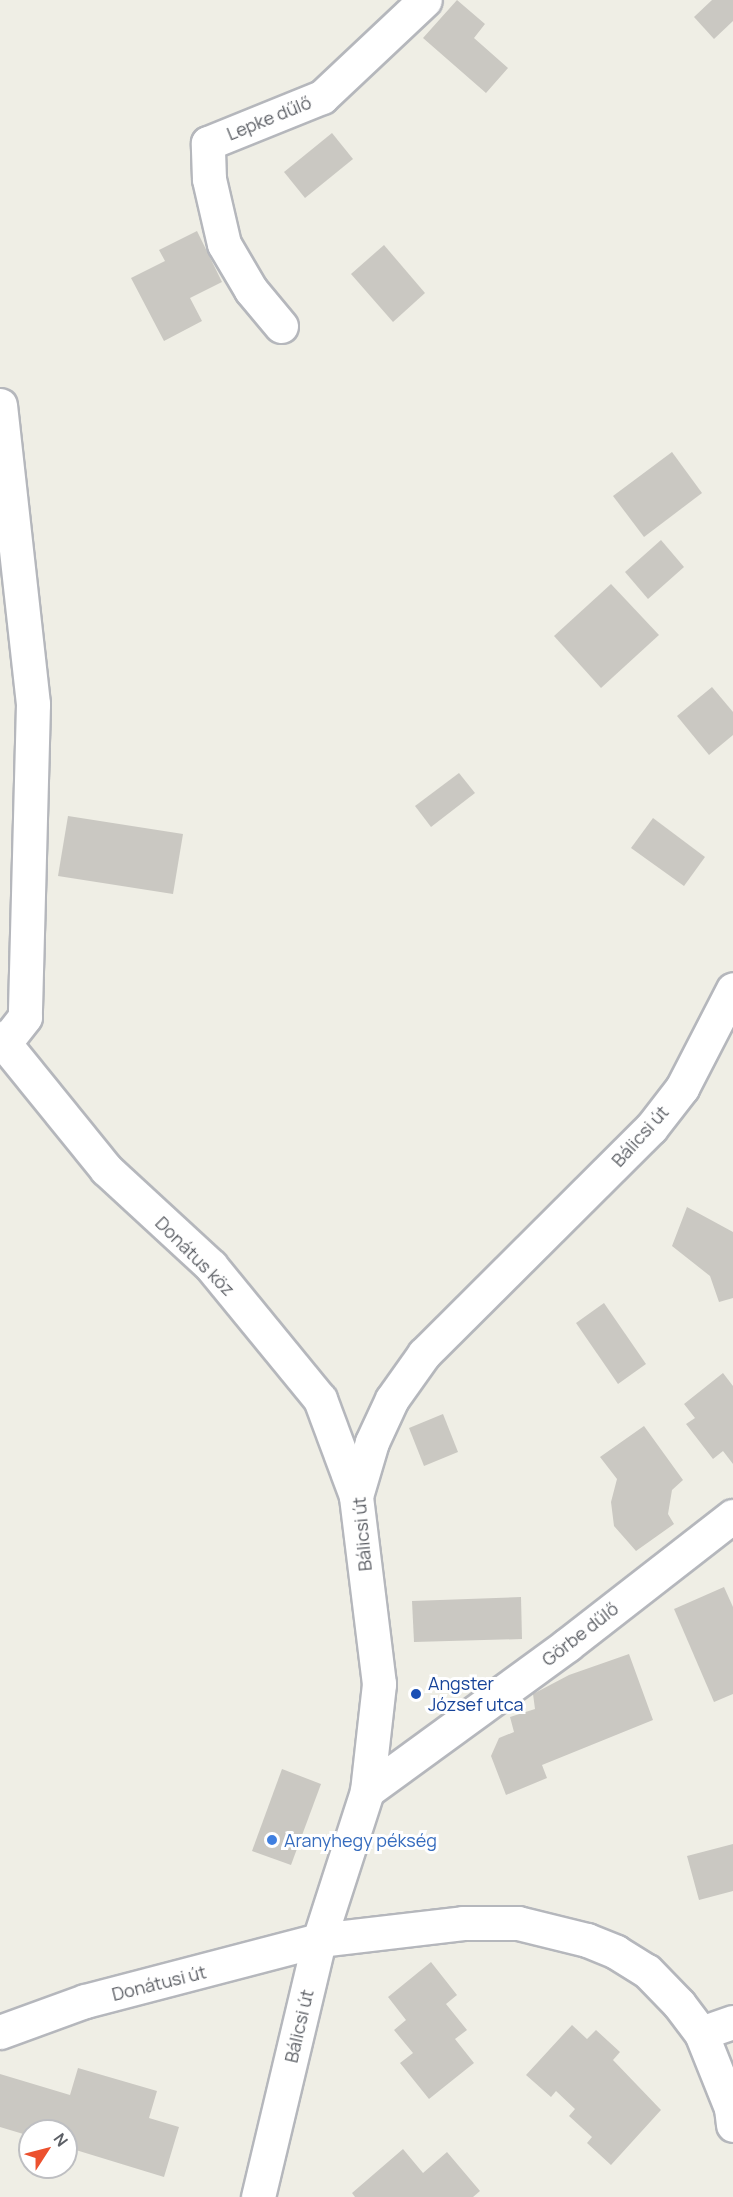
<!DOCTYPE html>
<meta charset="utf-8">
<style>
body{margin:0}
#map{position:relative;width:733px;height:2197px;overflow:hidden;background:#efeee5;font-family:Manrope,sans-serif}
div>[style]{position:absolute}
.building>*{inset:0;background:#cac8c2}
.roads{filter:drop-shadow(2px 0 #b5b7bc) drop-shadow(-2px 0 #b5b7bc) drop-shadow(0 2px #b5b7bc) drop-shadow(0 -2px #b5b7bc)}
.minor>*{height:33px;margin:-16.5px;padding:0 16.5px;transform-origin:16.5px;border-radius:16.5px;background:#fff}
.dots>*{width:16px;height:16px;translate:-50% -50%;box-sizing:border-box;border:3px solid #fff;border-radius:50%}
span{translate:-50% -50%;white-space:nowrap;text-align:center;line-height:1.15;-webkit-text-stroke:6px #fff;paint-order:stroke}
.street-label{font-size:18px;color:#5d6066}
.transit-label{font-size:18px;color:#164399}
.left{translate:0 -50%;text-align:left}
.shop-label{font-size:18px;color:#366cbe}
.north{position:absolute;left:18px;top:2119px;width:60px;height:60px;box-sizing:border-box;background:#fff;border:2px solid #bebfc2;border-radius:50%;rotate:54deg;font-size:16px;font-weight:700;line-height:24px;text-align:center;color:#5d6066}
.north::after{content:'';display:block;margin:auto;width:21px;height:27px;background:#ec512e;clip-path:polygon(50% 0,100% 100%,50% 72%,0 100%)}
</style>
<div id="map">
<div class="building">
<i style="clip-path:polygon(457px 0,485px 24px,474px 38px,508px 68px,486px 93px,423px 38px)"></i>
<i style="clip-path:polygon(712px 0,733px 0,733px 21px,714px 39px,694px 17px)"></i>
<i style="clip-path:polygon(332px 133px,353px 159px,305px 198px,284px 172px)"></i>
<i style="clip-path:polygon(197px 231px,222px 282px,190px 298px,202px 321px,164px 341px,131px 278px,165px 261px,159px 250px)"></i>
<i style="clip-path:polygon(384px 245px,425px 293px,393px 322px,351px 274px)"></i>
<i style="clip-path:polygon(672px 452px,702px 493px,644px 537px,613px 496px)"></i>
<i style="clip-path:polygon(661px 540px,684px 567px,648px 599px,625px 572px)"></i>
<i style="clip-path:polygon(611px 584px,659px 635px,601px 688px,554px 636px)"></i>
<i style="clip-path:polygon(712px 687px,733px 712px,733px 735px,709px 755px,677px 716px)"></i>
<i style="clip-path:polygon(459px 773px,475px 793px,431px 827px,415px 806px)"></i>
<i style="clip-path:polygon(68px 816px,183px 834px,173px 894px,58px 876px)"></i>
<i style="clip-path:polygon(653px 818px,705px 857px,684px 886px,631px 848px)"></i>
<i style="clip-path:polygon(687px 1207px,733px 1232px,733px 1298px,719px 1302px,710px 1276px,672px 1246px)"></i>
<i style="clip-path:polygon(604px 1303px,646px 1364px,618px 1384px,576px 1323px)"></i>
<i style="clip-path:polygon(723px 1373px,733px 1386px,733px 1464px,723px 1451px,713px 1459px,686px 1424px,695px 1418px,684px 1404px)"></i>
<i style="clip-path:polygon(443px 1414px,458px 1452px,424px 1466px,409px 1428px)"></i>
<i style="clip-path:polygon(644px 1426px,683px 1480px,672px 1490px,668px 1514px,674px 1524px,636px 1551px,614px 1526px,611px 1502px,617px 1479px,600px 1457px)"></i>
<i style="clip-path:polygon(724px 1587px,733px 1607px,733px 1694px,714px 1702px,674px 1609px)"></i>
<i style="clip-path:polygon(521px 1597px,522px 1639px,414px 1642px,412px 1601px)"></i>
<i style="clip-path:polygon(629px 1654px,653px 1720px,542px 1765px,547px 1778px,506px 1795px,491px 1756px,499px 1738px,514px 1732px,510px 1717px,535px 1709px,533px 1694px,569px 1675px)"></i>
<i style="clip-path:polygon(282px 1769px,321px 1784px,291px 1865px,252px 1851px)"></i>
<i style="clip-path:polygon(733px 1844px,733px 1891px,699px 1900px,687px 1856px)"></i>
<i style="clip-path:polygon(431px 1962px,457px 1995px,446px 2004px,467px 2030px,455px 2039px,474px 2063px,429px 2099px,400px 2063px,413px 2053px,394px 2030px,406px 2020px,388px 1997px)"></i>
<i style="clip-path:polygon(572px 2025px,587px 2039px,596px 2030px,620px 2052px,613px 2060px,661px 2110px,611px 2165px,587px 2143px,592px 2137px,569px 2116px,575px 2109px,556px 2091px,551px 2097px,526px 2075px)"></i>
<i style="clip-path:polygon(78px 2068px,157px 2091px,149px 2118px,179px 2127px,164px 2177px,66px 2147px,66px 2131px,30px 2131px,30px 2136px,0 2127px,0 2074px,70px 2095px)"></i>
<i style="clip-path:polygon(403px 2149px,423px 2173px,447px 2152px,480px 2191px,473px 2197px,355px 2197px,352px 2193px)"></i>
</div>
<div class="roads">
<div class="minor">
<i style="left:281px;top:326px;width:47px;rotate:-129.8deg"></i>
<i style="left:251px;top:290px;width:53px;rotate:-120.4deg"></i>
<i style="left:224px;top:244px;width:67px;rotate:-103deg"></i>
<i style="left:209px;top:179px;width:36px;rotate:-92deg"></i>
<i style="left:208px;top:143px;width:123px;rotate:-22deg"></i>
<i style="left:322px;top:97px;width:141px;rotate:-43.3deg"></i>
<i style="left:0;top:405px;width:301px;rotate:83.7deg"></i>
<i style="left:33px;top:704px;width:313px;rotate:91.5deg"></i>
<i style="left:25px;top:1017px;width:31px;rotate:128deg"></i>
<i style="left:0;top:1038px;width:169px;rotate:51deg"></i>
<i style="left:106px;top:1169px;width:143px;rotate:42.7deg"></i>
<i style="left:211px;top:1266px;width:172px;rotate:50.7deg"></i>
<i style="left:320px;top:1399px;width:103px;rotate:69.6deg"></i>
<i style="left:367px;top:1791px;width:248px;rotate:-36.1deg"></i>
<i style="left:567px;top:1645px;width:210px;rotate:-37.9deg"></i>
<i style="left:0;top:2032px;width:90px;rotate:-20deg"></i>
<i style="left:85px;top:2001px;width:242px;rotate:-14.6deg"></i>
<i style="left:319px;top:1940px;width:145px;rotate:-6.7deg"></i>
<i style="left:463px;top:1923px;width:55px"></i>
<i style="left:518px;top:1923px;width:71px;rotate:13.8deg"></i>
<i style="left:587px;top:1940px;width:31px;rotate:22deg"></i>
<i style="left:616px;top:1952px;width:36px;rotate:32deg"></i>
<i style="left:647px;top:1971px;width:46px;rotate:45.9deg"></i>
<i style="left:679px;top:2004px;width:36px;rotate:53deg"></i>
<i style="left:701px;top:2033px;width:81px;rotate:68.2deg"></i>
<i style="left:731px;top:2108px;width:17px;rotate:83deg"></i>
<i style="left:701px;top:2033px;width:34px;rotate:-19deg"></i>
<i style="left:258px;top:2197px;width:264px;rotate:-76.6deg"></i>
<i style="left:319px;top:1940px;width:157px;rotate:-72.1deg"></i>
<i style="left:367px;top:1791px;width:108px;rotate:-83.6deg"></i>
<i style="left:379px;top:1684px;width:189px;rotate:-97deg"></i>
<i style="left:356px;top:1496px;width:56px;rotate:-73.5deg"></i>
<i style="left:372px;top:1442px;width:47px;rotate:-65.1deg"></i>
<i style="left:392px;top:1399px;width:55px;rotate:-54.6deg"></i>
<i style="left:424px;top:1354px;width:320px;rotate:-44.9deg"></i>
<i style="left:651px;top:1128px;width:51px;rotate:-52.2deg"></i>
<i style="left:682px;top:1088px;width:111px;rotate:-62.7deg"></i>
</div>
</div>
<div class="dots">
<i style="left:416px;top:1694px;background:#1a4fb4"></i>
<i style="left:272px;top:1840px;background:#3f7fe0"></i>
</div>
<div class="street-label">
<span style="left:269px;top:118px;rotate:-22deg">Lepke dűlő</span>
<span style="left:640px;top:1136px;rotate:-48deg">Bálicsi út</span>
<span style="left:195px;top:1256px;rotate:45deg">Donátus köz</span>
<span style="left:362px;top:1534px;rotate:-95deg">Bálicsi út</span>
<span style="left:580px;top:1634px;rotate:-38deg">Görbe dűlő</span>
<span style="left:159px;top:1983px;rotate:-14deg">Donátusi út</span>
<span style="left:299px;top:2026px;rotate:-77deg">Bálicsi út</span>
</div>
<div class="transit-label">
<span class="left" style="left:428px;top:1694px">Angster<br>József utca</span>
</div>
<div class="shop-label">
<span class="left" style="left:284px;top:1840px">Aranyhegy pékség</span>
</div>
<div class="north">N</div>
</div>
